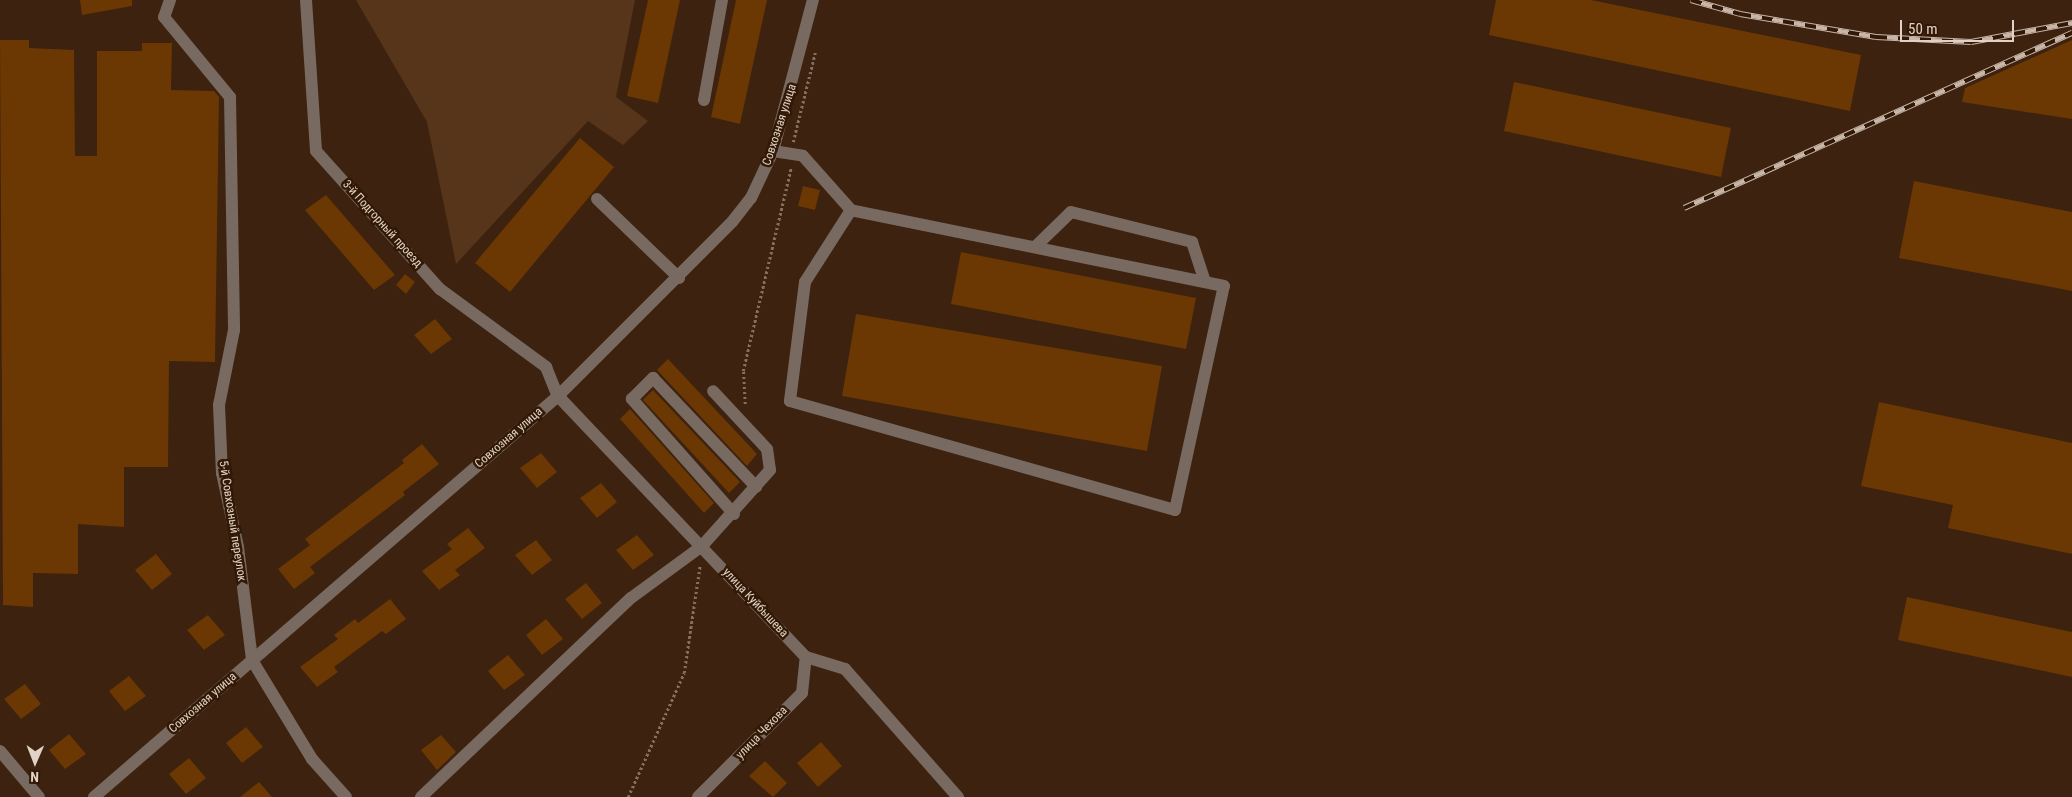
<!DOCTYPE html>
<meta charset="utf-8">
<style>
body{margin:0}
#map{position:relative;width:2072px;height:797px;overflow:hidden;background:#3c220f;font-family:"Roboto Condensed",sans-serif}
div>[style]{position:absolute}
.green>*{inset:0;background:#57351a}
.building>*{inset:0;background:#6b3703}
.path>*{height:2.5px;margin-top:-1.25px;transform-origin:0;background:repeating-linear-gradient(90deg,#856f5f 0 2.5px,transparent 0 5px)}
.minor>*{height:12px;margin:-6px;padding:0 6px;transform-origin:6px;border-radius:6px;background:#786a61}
.rail>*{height:5.5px;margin-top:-2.75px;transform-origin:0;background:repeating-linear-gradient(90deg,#311905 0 11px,#c8b6a9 0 22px);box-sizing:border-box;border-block:1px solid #c8b6a9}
span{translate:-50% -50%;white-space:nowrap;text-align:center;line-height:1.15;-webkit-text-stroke:5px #311905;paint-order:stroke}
.street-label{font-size:12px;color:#e2d1c5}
.north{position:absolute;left:10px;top:737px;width:50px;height:50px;-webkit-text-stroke:4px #311905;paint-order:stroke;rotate:181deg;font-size:14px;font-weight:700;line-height:20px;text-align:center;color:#e2d1c5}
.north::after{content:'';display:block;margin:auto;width:18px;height:22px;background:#e2d1c5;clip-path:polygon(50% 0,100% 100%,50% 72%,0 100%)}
.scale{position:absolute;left:1900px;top:20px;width:114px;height:22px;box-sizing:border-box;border:2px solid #e2d1c5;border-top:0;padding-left:6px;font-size:15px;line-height:18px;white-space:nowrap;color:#e2d1c5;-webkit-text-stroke:4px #311905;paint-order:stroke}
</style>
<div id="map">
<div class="green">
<i style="clip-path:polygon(356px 0,635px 0,616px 97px,648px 121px,623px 145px,588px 121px,456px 264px,427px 122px)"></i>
</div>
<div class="building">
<i style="clip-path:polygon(80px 0,132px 0,132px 6px,82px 15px)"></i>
<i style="clip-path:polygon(648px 0,680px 0,658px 103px,627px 96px)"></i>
<i style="clip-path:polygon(736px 0,767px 0,740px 124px,711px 117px)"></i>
<i style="clip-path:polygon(1496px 0,1591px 0,1861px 55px,1850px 111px,1489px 35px)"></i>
<i style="clip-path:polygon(0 40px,29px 40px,29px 48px,74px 50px,75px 156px,97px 156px,97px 51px,142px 51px,142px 43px,172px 43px,171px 90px,214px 91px,219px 97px,215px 362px,169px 361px,168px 467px,124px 467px,124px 527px,78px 524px,78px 574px,33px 573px,33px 607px,3px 605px)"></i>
<i style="clip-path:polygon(2072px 40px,2072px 119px,1962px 102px,1965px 88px)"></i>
<i style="clip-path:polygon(1514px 82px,1731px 128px,1721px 177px,1504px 131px)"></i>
<i style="clip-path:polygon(580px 138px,614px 167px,510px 292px,475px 263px)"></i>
<i style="clip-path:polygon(1914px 181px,2072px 212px,2072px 291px,1899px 258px)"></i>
<i style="clip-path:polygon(803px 186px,820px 190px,815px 210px,798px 206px)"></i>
<i style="clip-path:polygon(326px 195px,395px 275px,374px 290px,305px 210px)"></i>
<i style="clip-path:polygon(961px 252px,1196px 298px,1186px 349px,951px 304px)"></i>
<i style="clip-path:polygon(405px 274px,415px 282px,406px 294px,396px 285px)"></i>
<i style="clip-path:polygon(856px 314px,1162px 366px,1147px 451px,842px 396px)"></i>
<i style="clip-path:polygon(435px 319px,452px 339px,431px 354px,414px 335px)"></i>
<i style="clip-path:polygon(668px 359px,757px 454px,747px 466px,657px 370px)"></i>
<i style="clip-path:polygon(653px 390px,740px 482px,729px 493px,643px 400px)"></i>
<i style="clip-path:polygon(1879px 402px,2072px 443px,2072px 554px,1948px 528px,1953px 505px,1861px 486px)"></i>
<i style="clip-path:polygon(630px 409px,714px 503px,704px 513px,620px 419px)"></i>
<i style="clip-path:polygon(422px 444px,439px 464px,403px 492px,405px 495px,310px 567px,315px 573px,294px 589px,278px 569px,310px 545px,305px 539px,404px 463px,402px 460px)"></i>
<i style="clip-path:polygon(541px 453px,557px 472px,537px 488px,520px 468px)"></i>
<i style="clip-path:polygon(601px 483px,617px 502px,597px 518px,580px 498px)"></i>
<i style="clip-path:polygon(468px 528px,485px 548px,455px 570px,460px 575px,439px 590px,422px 571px,452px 549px,447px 544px)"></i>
<i style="clip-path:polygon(637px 535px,654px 555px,633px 570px,616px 550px)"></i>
<i style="clip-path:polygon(536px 540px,552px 560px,532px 575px,515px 555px)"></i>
<i style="clip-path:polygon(156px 554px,172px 574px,152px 590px,135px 570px)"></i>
<i style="clip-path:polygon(586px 583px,602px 603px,582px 619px,565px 599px)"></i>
<i style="clip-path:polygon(1907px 597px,2072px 632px,2072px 677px,1898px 640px)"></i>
<i style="clip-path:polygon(390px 599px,406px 619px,386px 634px,382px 631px,334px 667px,338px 672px,317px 687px,300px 667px,338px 639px,334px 635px,355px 619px,358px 623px)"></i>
<i style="clip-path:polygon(208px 615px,225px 635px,204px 650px,187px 630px)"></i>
<i style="clip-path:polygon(546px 619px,563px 639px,542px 655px,526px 635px)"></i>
<i style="clip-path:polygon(508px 655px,525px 675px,504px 690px,488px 671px)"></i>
<i style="clip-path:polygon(129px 676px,146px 696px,125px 711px,109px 691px)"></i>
<i style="clip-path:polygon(25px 684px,41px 704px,21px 719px,4px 699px)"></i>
<i style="clip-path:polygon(246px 727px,263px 747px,242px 763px,226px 743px)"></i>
<i style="clip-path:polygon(69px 734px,86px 754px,65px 769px,49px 750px)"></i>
<i style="clip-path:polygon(441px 735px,456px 752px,437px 770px,421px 750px)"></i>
<i style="clip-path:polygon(821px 742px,842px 766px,818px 787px,797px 763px)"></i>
<i style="clip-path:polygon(189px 758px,206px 778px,186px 794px,169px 774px)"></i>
<i style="clip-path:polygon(765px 761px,787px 783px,773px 797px,749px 776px)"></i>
<i style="clip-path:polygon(259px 782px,272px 797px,240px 797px)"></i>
</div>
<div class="path">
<i style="left:793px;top:142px;width:92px;rotate:-76.1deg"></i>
<i style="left:745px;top:404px;width:33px;rotate:-93deg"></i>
<i style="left:743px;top:371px;width:209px;rotate:-76.7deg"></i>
<i style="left:628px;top:797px;width:136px;rotate:-65.7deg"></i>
<i style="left:684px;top:673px;width:109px;rotate:-81.6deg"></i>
</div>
<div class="minor">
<i style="left:170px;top:0;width:18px;rotate:109deg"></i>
<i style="left:164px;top:17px;width:104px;rotate:50.5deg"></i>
<i style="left:230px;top:97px;width:233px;rotate:89deg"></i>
<i style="left:234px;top:330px;width:76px;rotate:101.3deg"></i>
<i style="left:219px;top:405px;width:68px;rotate:87.5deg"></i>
<i style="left:222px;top:473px;width:76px;rotate:77.8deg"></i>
<i style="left:238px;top:547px;width:114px;rotate:82.9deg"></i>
<i style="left:252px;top:660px;width:116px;rotate:58.8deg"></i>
<i style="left:312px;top:759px;width:51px;rotate:48.2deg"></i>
<i style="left:306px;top:0;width:151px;rotate:86.2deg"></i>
<i style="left:316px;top:151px;width:186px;rotate:48.1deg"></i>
<i style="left:440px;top:289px;width:132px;rotate:36.3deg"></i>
<i style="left:546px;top:367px;width:31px;rotate:68deg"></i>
<i style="left:558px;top:396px;width:360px;rotate:46.5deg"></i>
<i style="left:806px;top:657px;width:41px;rotate:17.1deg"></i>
<i style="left:845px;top:669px;width:171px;rotate:48.6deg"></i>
<i style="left:704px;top:100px;width:102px;rotate:-79.8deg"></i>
<i style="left:773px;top:151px;width:30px;rotate:9deg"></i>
<i style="left:803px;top:156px;width:72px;rotate:48.4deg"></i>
<i style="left:851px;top:210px;width:85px;rotate:122.6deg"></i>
<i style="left:805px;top:282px;width:120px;rotate:97.2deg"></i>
<i style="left:790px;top:401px;width:400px;rotate:15.8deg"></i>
<i style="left:1175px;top:510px;width:229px;rotate:-77.7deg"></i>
<i style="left:1224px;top:286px;width:381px;rotate:-168.5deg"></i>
<i style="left:597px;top:199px;width:114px;rotate:43.9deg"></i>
<i style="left:1035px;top:247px;width:50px;rotate:-44.2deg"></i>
<i style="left:1071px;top:212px;width:125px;rotate:13.9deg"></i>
<i style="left:1192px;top:242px;width:42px;rotate:72deg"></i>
<i style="left:734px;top:514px;width:154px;rotate:-131.6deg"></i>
<i style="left:632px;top:399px;width:30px;rotate:-45deg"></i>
<i style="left:653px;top:378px;width:150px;rotate:46.6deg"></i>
<i style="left:0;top:751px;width:60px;rotate:49.7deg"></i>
<i style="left:94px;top:797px;width:613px;rotate:-40.83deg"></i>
<i style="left:558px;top:396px;width:246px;rotate:-45deg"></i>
<i style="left:732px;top:222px;width:31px;rotate:-52deg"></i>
<i style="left:751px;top:198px;width:52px;rotate:-64.9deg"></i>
<i style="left:773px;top:151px;width:156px;rotate:-75.2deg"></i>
<i style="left:421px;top:797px;width:289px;rotate:-43.5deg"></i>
<i style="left:631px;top:598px;width:88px;rotate:-36.2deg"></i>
<i style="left:702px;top:546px;width:102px;rotate:-48.2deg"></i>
<i style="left:770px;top:470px;width:21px;rotate:-98deg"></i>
<i style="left:767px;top:449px;width:79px;rotate:-133deg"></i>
<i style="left:698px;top:797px;width:147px;rotate:-45deg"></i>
<i style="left:802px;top:693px;width:36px;rotate:-84deg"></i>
</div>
<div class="rail">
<i style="left:1691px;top:0;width:51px;rotate:15.9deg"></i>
<i style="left:1740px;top:14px;width:138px;rotate:9.6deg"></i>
<i style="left:1876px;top:37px;width:95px;rotate:3deg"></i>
<i style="left:1971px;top:42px;width:103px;rotate:-10.7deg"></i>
<i style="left:1684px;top:208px;width:426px;rotate:-24.3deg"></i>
</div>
<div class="street-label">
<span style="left:780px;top:125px;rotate:-72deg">Совхозная улица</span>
<span style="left:382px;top:224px;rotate:48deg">3-й Подгорный проезд</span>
<span style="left:509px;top:438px;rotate:-41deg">Совхозная улица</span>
<span style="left:232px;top:521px;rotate:81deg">5-й Совхозный переулок</span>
<span style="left:755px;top:603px;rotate:47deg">улица Куйбышева</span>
<span style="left:203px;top:703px;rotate:-41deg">Совхозная улица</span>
<span style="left:762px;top:733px;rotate:-46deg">улица Чехова</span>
</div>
<div class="north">N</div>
<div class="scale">50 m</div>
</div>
